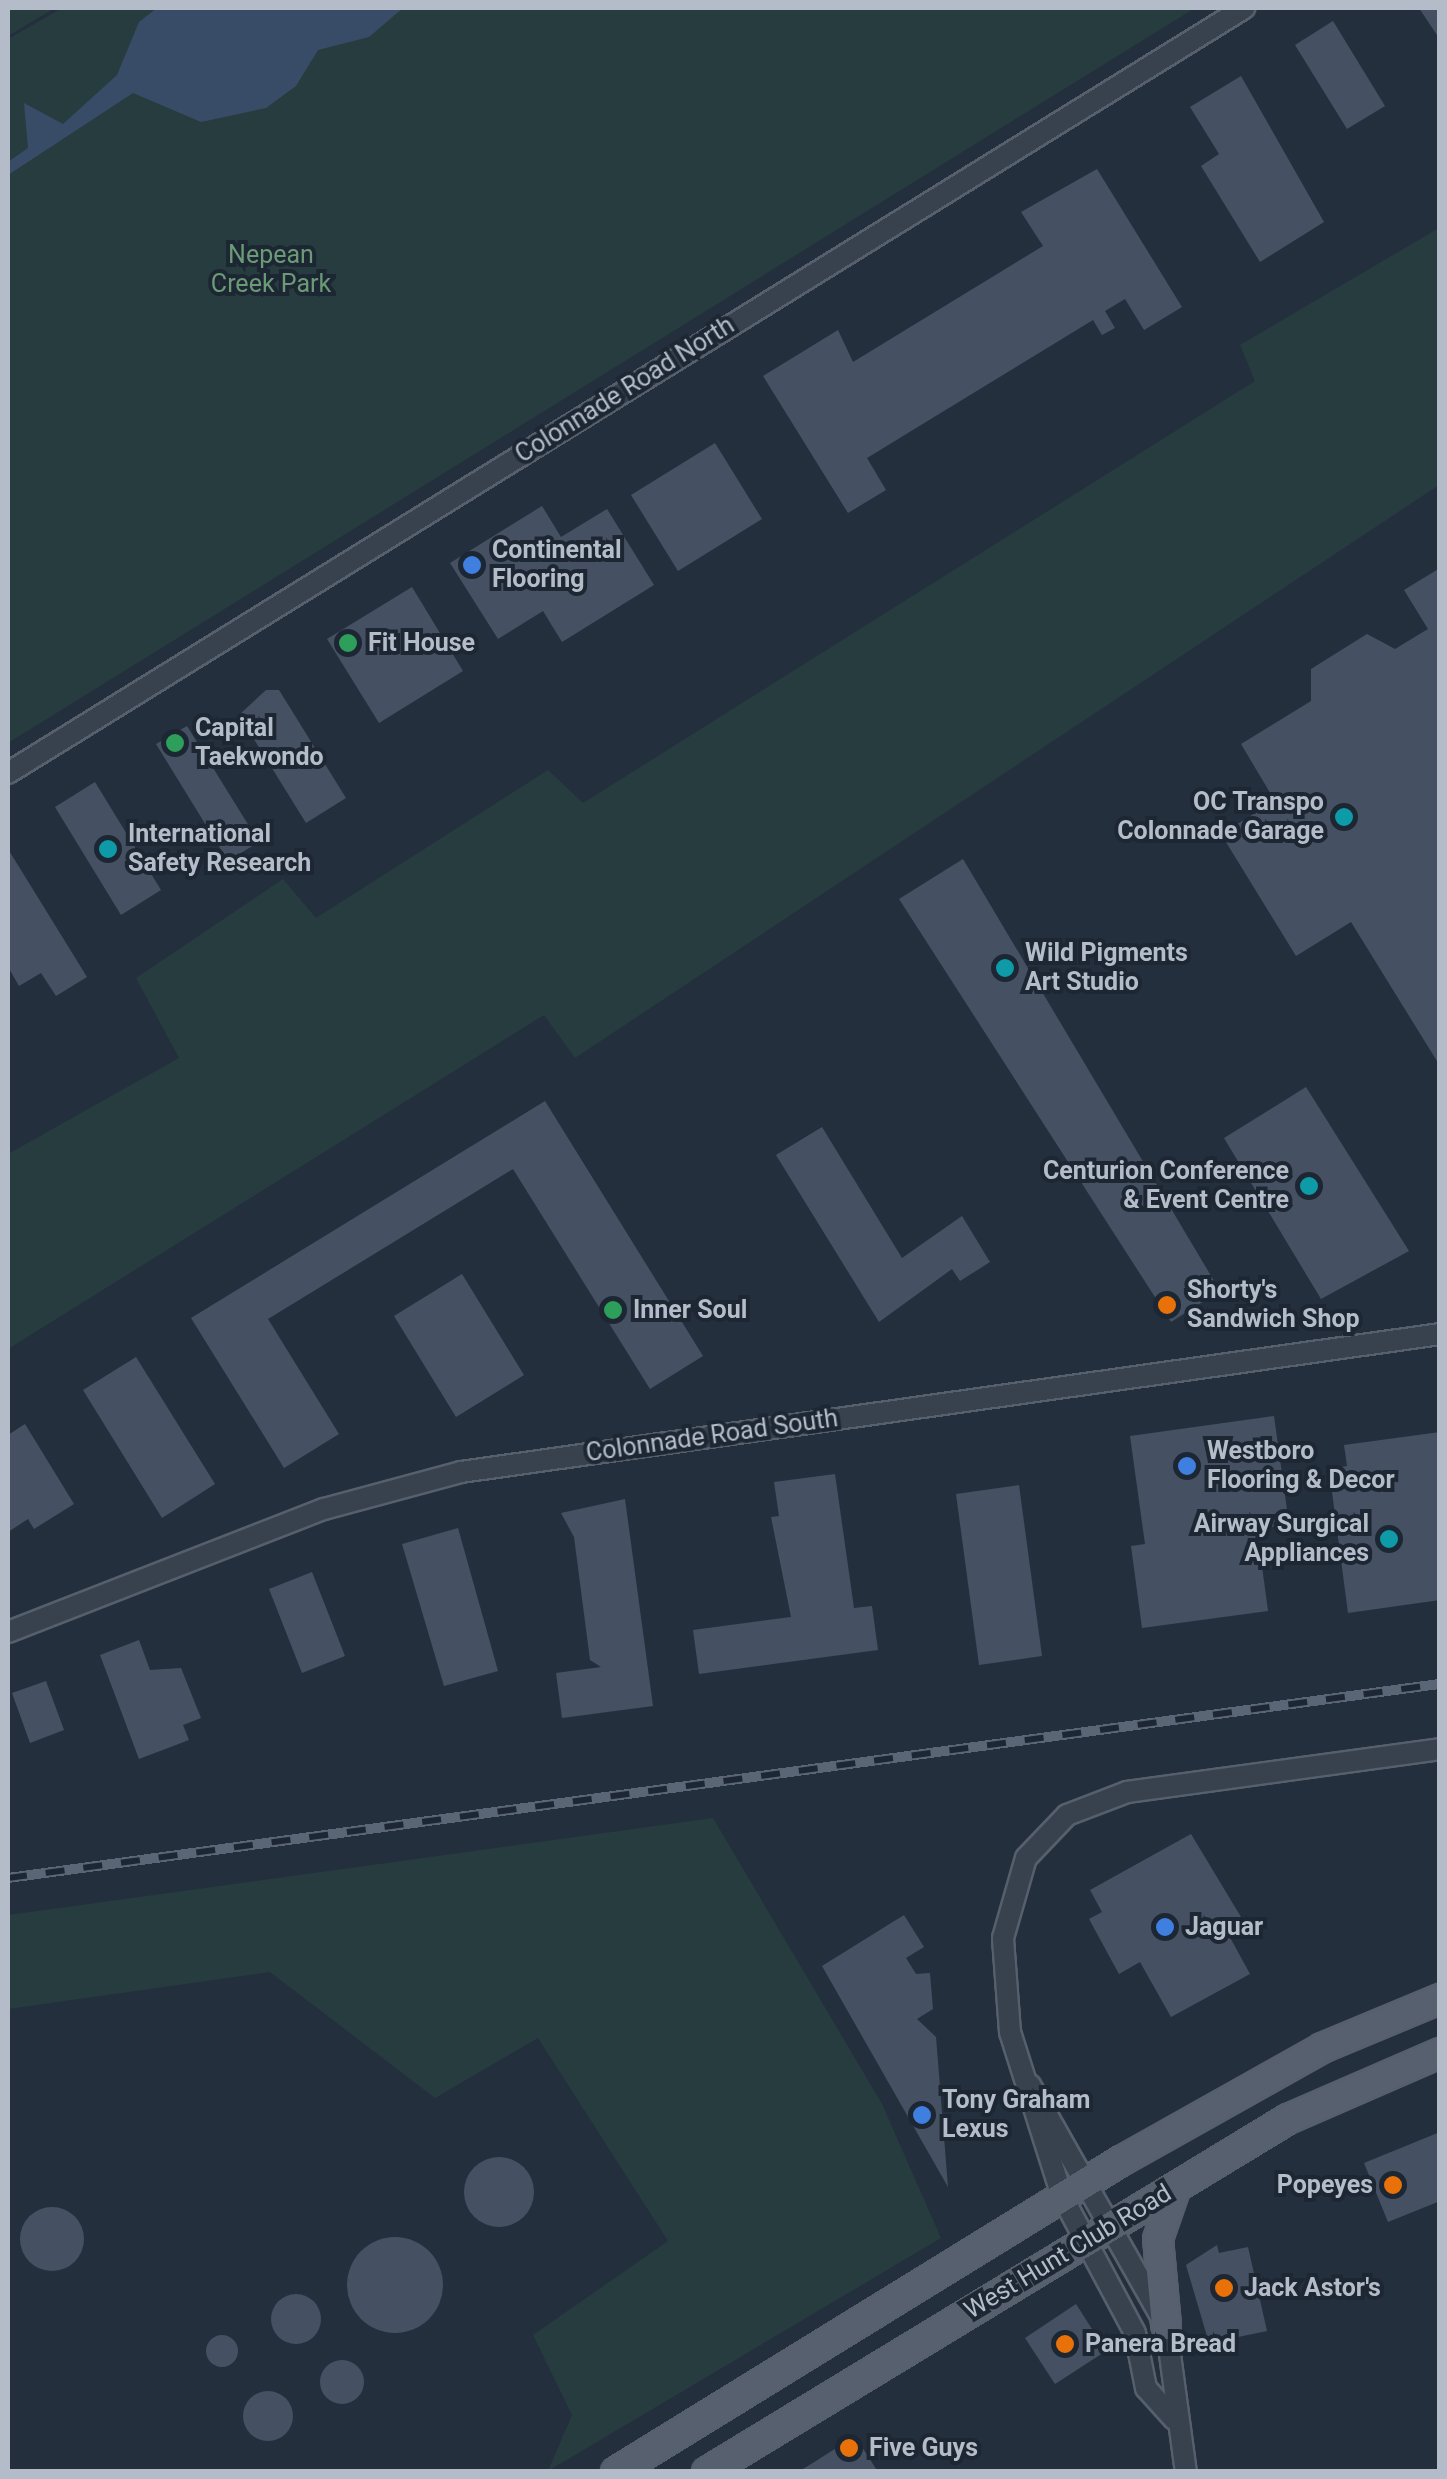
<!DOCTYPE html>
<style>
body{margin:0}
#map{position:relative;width:1447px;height:2479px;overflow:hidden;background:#242f3e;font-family:Roboto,sans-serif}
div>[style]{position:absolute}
.green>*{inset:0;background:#263c3f}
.water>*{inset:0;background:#394c67}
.building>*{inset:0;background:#455162}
.round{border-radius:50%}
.roads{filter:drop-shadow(2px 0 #565f6c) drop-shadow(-2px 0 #565f6c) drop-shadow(0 2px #565f6c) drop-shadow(0 -2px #565f6c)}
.minor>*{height:20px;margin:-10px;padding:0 10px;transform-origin:10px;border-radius:10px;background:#38414e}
.major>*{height:28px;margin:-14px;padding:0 14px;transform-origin:14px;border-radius:14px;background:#56606e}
.rail>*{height:10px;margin-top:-5px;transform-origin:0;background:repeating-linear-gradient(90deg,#1d2633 0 19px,#5a6575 0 38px);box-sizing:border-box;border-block:2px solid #5a6575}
.dots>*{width:28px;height:28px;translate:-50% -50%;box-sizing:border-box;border:5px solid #1d2633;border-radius:50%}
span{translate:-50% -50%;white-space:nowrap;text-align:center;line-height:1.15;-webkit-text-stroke:8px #1d2633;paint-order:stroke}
.park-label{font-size:25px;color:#6b9a76}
.street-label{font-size:25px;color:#b4bcc9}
.poi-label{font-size:25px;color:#b4bcc9;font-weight:700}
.left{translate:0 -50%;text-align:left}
.right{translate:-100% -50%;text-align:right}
.frame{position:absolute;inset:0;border:10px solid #b4bcc9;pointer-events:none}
</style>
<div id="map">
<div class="green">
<i style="clip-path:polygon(8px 8px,55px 8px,8px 36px)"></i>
<i style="clip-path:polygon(62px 8px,1195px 8px,8px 743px,8px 39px)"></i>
<i style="clip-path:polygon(1439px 228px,1439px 485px,575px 1058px,544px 1015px,8px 1349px,8px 1154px,179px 1058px,136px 978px,283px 879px,316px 918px,548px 770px,583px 803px,1255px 381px,1240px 345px)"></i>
<i style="clip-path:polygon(713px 1818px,882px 2104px,941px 2238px,548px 2471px,572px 2415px,533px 2335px,668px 2241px,538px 2038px,435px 2098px,270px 1972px,8px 2009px,8px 1915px)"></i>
</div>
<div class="water">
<i style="clip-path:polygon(157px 8px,403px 8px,369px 37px,318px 50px,296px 86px,266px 108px,201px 122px,133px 93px,8px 175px,8px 162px,28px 148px,24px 103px,63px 124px,117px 75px,139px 22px)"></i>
</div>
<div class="building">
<i style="clip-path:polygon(1419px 8px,1440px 8px,1440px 62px,1437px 35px)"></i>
<i style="clip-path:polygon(1333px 21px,1385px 106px,1347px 129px,1295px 45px)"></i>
<i style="clip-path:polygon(1241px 76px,1324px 222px,1260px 262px,1201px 166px,1219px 154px,1190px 107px)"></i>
<i style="clip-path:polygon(1097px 169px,1182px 307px,1144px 330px,1125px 299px,1105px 311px,1115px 328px,1102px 335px,1093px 320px,867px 458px,886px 490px,848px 513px,763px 376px,838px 330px,853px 362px,1043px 246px,1021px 212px)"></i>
<i style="clip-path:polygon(715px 443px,762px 519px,678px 571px,631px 495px)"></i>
<i style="clip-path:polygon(542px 506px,561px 537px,607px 509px,654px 585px,562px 642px,543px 611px,498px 639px,450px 563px)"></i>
<i style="clip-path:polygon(1440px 568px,1440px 1066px,1351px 922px,1296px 956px,1221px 834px,1275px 801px,1241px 744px,1311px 701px,1311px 669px,1367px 634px,1395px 649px,1428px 629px,1404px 590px)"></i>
<i style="clip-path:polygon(412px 587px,463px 671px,379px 723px,327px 639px)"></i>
<i style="clip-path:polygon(266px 690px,279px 690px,346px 798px,306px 823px,239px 715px)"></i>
<i style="clip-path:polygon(187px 726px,259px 842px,228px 861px,156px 744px)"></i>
<i style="clip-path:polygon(95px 782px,161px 890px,121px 915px,55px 807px)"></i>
<i style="clip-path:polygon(8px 849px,87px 977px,56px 996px,41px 973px,19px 986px,8px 967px)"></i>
<i style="clip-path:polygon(963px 859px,1220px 1291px,1171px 1322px,899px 899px)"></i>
<i style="clip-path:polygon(1306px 1087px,1409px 1251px,1321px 1299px,1224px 1138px)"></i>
<i style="clip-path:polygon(545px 1101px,703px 1356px,650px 1389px,513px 1169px,268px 1319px,339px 1434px,284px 1468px,191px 1318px)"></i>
<i style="clip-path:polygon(822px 1127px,902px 1258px,962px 1216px,990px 1262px,960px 1281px,952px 1269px,879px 1322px,776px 1155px)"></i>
<i style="clip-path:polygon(462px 1274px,524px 1375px,456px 1417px,394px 1316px)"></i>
<i style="clip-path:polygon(136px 1357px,215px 1484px,162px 1518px,83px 1390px)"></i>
<i style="clip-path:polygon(1274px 1416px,1289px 1524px,1257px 1529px,1268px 1611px,1142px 1628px,1131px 1546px,1145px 1544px,1130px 1436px)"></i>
<i style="clip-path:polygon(25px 1424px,74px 1504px,34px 1529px,28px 1519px,8px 1532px,8px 1435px)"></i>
<i style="clip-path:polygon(1440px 1432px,1440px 1600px,1348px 1613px,1329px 1469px,1347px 1466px,1344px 1445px)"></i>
<i style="clip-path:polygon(835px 1474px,854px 1608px,872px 1606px,878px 1650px,699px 1674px,693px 1630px,791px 1617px,771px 1517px,779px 1516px,774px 1482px)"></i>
<i style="clip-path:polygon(1019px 1485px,1042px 1656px,979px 1665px,956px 1494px)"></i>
<i style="clip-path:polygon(625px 1499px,653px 1706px,562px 1718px,556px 1673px,601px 1667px,590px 1660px,574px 1537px,561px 1513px)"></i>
<i style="clip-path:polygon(458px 1528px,498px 1671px,444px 1686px,402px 1544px)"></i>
<i style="clip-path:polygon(312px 1572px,345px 1656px,302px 1673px,269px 1589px)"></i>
<i style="clip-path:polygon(139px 1640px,150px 1670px,181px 1668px,201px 1718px,183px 1725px,189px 1740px,139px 1759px,100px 1655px)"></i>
<i style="clip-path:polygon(46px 1681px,64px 1730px,30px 1743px,12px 1693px)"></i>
<i style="clip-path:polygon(1191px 1834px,1244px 1922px,1227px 1932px,1250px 1974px,1171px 2017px,1140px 1962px,1119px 1974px,1089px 1919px,1102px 1912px,1090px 1890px)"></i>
<i style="clip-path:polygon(904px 1915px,924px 1947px,906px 1958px,916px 1974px,930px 1973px,933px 2009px,917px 2019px,936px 2037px,948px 2187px,822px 1966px)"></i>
<i style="clip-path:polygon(1440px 2132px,1440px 2201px,1388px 2222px,1364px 2163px)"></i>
<i class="round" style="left:464px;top:2157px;width:70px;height:70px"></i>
<i class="round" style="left:20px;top:2207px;width:64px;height:64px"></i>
<i class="round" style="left:347px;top:2237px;width:96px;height:96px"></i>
<i style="clip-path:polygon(1217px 2245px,1219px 2253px,1248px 2247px,1267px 2331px,1209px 2343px,1186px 2265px)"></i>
<i class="round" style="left:271px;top:2294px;width:50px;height:50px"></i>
<i style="clip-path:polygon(1076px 2304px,1106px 2351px,1055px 2384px,1025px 2338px)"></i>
<i class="round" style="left:206px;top:2335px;width:32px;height:32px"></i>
<i class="round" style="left:320px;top:2360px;width:44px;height:44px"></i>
<i class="round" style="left:243px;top:2391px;width:50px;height:50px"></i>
<i style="clip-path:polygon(855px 2436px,878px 2472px,798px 2472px,816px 2461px)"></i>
</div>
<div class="roads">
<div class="minor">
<i style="left:8px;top:773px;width:1454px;rotate:-31.75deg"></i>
<i style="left:8px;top:1632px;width:339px;rotate:-21.3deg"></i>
<i style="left:324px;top:1509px;width:142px;rotate:-15.1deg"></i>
<i style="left:461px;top:1472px;width:989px;rotate:-8.02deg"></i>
<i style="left:1030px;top:2085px;width:276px;rotate:60.5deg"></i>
<i style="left:1166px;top:2325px;width:148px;rotate:82.3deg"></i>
<i style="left:1174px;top:2419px;width:42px;rotate:-132.1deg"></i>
<i style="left:1146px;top:2388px;width:56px;rotate:-101.3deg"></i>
<i style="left:1135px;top:2333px;width:155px;rotate:-118.1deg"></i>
<i style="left:1062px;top:2196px;width:172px;rotate:-107.6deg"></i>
<i style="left:1010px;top:2032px;width:94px;rotate:-94.3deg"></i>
<i style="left:1003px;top:1938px;width:83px;rotate:-74deg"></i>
<i style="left:1026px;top:1858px;width:59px;rotate:-46.4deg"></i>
<i style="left:1067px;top:1815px;width:64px;rotate:-21deg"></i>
<i style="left:1127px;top:1792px;width:316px;rotate:-7.8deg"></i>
</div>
<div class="major">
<i style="left:1166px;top:2325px;width:86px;rotate:-95.3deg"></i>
<i style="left:1158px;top:2239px;width:52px;rotate:-70.9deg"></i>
<i style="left:616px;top:2472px;width:593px;rotate:-31.63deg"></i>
<i style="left:1121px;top:2161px;width:231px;rotate:-29.3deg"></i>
<i style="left:1322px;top:2048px;width:128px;rotate:-22.6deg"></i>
<i style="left:707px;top:2472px;width:680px;rotate:-31.28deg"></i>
<i style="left:1288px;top:2119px;width:166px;rotate:-23.5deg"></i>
</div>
</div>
<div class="rail">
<i style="left:8px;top:1878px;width:1445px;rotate:-7.72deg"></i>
</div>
<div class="dots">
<i style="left:472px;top:565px;background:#3f7fe0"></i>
<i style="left:348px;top:643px;background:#2e9e5b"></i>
<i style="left:175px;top:743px;background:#2e9e5b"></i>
<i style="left:1344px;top:817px;background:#0f9aa8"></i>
<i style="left:108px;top:849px;background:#0f9aa8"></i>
<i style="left:1005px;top:968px;background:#0f9aa8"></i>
<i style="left:1309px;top:1186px;background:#0f9aa8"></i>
<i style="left:1167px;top:1305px;background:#e8710a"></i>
<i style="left:613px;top:1310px;background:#2e9e5b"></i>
<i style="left:1187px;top:1466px;background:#3f7fe0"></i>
<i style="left:1389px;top:1539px;background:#0f9aa8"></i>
<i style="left:1165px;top:1927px;background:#3f7fe0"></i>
<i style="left:922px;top:2115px;background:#3f7fe0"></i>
<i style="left:1393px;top:2185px;background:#e8710a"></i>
<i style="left:1224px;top:2288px;background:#e8710a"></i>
<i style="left:1065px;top:2344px;background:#e8710a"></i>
<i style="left:849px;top:2448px;background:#e8710a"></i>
</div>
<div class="park-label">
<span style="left:271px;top:270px">Nepean<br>Creek Park</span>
</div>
<div class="street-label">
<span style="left:625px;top:390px;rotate:-32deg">Colonnade Road North</span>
<span style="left:712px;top:1436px;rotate:-8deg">Colonnade Road South</span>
<span style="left:1068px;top:2252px;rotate:-31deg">West Hunt Club Road</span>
</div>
<div class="poi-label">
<span class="left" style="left:492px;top:565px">Continental<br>Flooring</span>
<span class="left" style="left:368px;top:643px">Fit House</span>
<span class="left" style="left:195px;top:743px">Capital<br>Taekwondo</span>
<span class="right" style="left:1324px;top:817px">OC Transpo<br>Colonnade Garage</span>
<span class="left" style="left:128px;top:849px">International<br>Safety Research</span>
<span class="left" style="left:1025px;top:968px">Wild Pigments<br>Art Studio</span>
<span class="right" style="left:1289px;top:1186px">Centurion Conference<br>&amp; Event Centre</span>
<span class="left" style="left:1187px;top:1305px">Shorty's<br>Sandwich Shop</span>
<span class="left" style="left:633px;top:1310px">Inner Soul</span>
<span class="left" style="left:1207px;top:1466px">Westboro<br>Flooring &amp; Decor</span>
<span class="right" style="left:1369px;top:1539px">Airway Surgical<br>Appliances</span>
<span class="left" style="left:1185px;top:1927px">Jaguar</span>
<span class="left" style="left:942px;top:2115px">Tony Graham<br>Lexus</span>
<span class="right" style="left:1373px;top:2185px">Popeyes</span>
<span class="left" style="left:1244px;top:2288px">Jack Astor's</span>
<span class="left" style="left:1085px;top:2344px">Panera Bread</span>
<span class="left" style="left:869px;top:2448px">Five Guys</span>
</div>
<div class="frame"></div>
</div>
